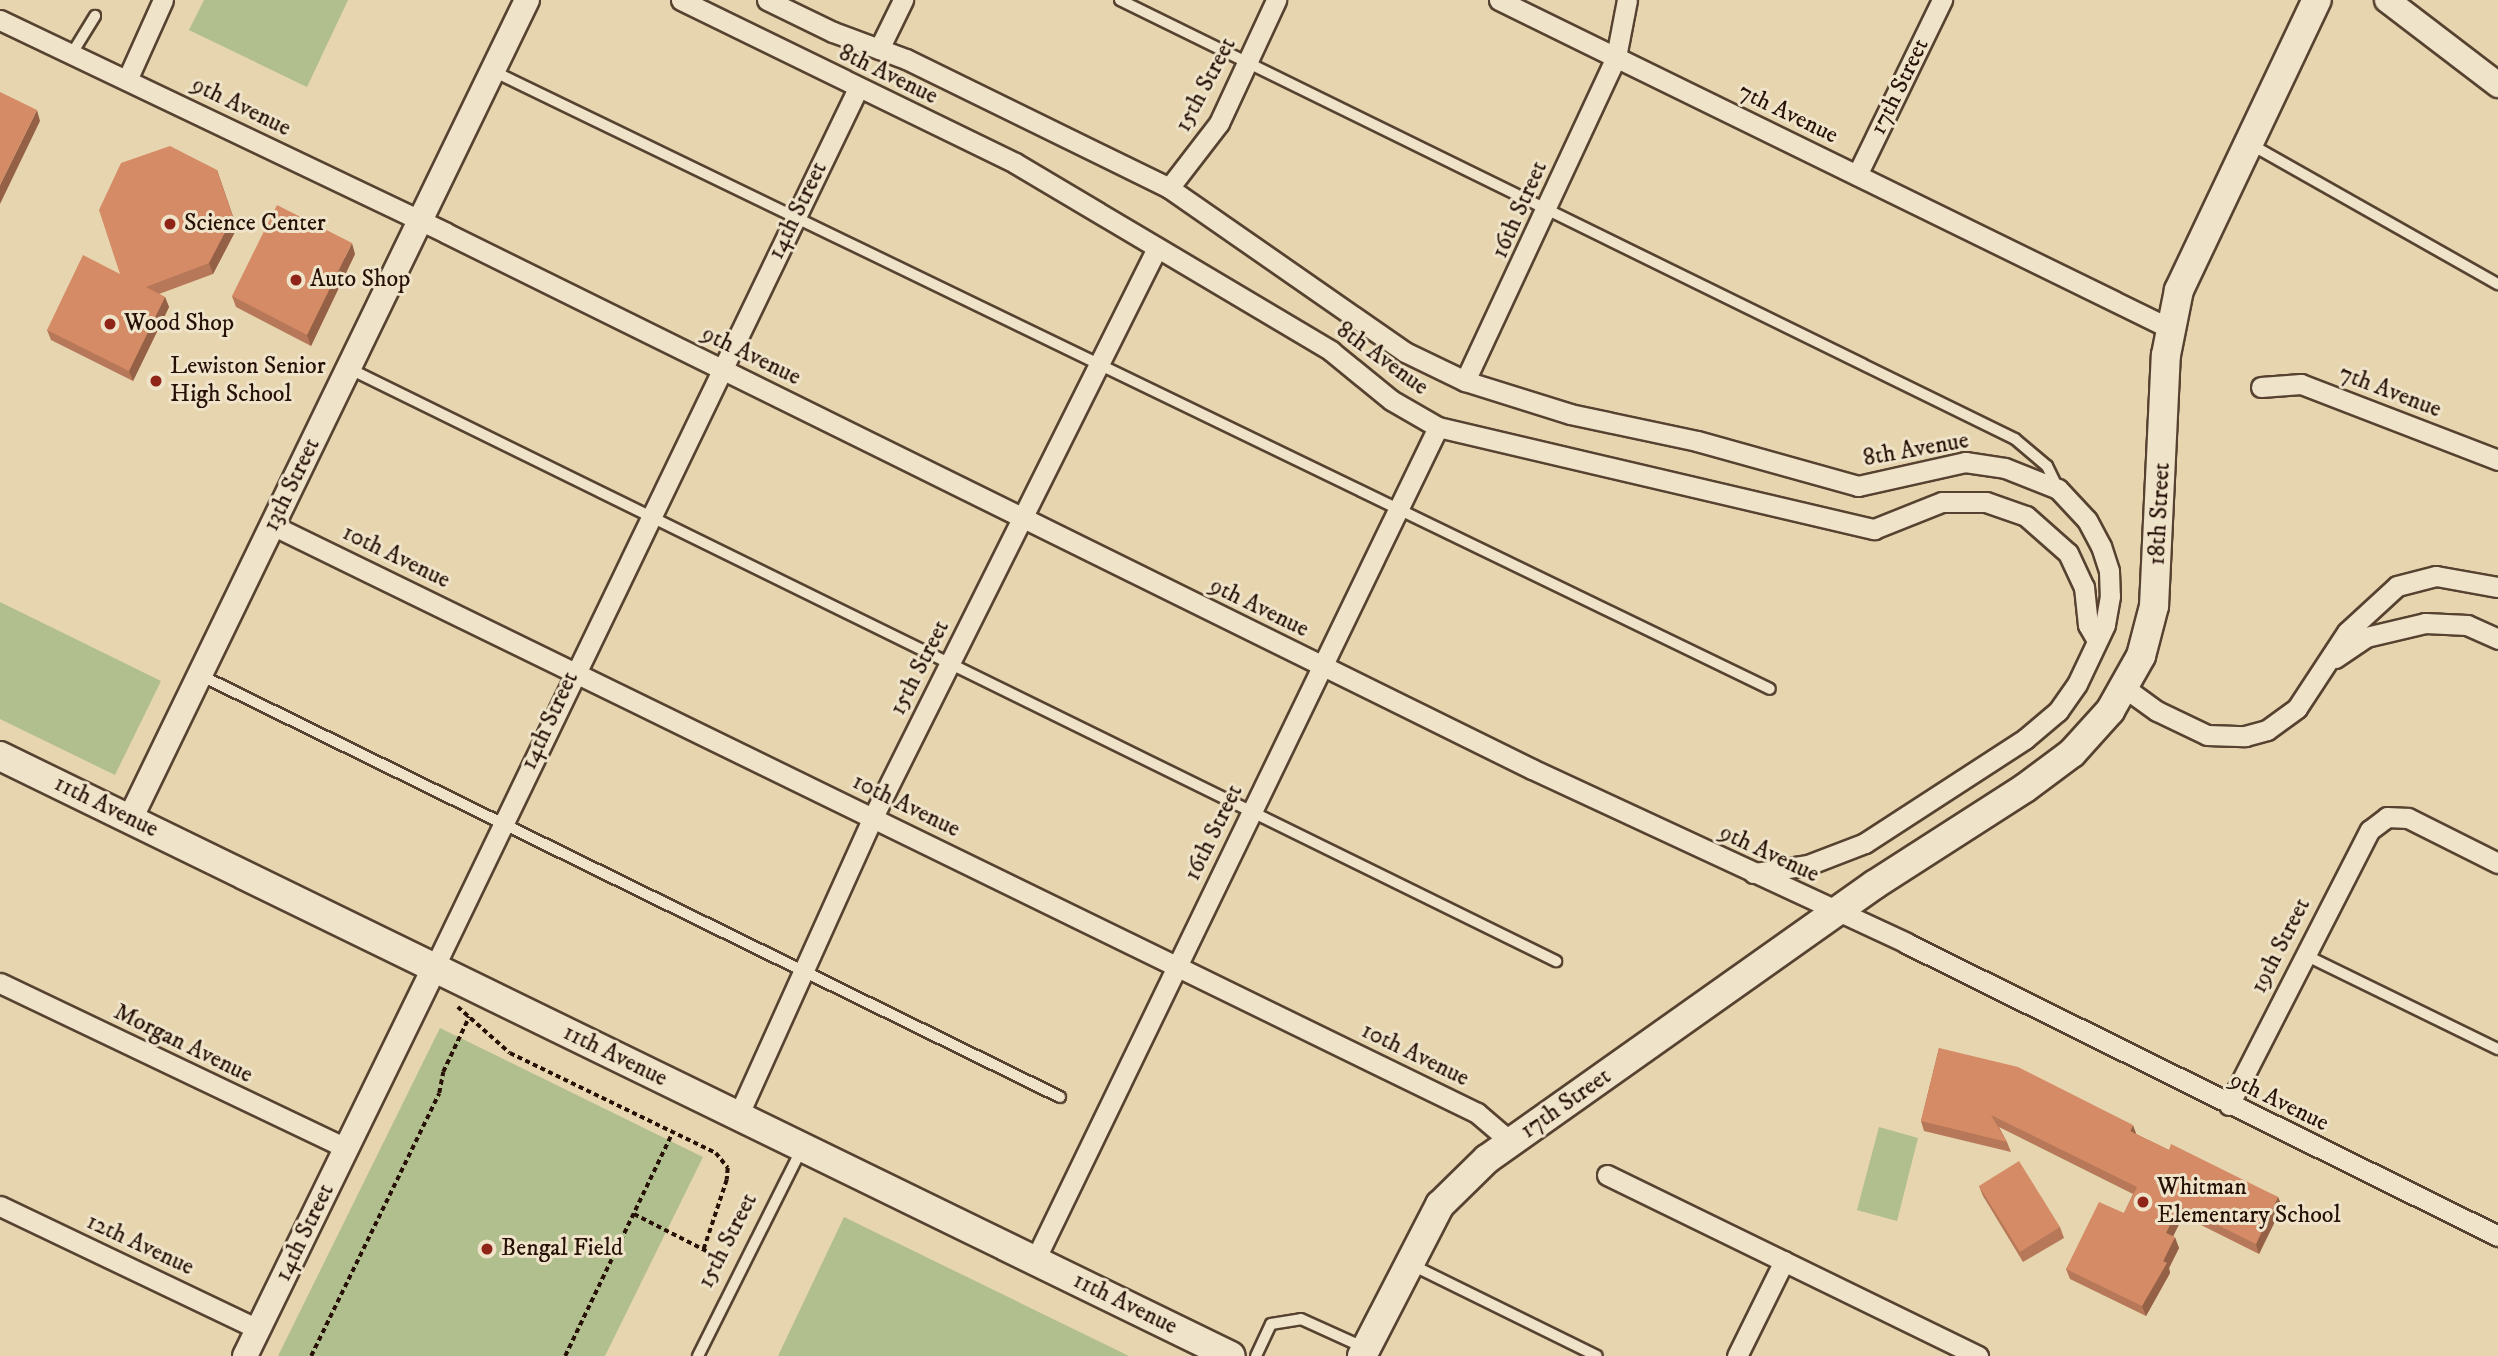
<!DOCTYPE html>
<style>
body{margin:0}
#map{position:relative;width:2498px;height:1356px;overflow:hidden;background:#e6d5ae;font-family:"IM FELL DW Pica",serif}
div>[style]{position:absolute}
.green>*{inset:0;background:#b1be8d}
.path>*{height:3.5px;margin-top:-1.75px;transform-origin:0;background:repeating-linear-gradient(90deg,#271107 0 5px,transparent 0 8.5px)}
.roads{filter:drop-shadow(2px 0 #574231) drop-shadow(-2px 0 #574231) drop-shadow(0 2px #574231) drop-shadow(0 -2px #574231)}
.service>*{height:10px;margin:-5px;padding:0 5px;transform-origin:5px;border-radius:5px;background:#efe4ca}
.minor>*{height:19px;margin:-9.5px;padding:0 9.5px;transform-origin:9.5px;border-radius:9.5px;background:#efe4ca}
.tertiary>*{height:24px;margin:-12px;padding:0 12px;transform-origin:12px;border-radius:12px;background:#efe4ca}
.secondary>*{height:28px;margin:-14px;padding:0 14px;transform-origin:14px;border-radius:14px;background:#efe4ca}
.wall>*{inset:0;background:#b67858}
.shaded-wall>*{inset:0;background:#946147}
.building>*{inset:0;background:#d48b66}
.dots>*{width:19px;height:19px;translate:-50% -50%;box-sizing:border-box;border:4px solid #efe4ca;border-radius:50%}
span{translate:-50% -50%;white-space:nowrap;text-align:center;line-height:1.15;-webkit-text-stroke:6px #efe4ca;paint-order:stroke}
.street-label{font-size:24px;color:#271107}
.poi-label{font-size:24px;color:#271107}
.left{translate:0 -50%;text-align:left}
</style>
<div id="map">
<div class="green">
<i style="clip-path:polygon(204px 0,348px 0,307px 87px,189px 30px)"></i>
<i style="clip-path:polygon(0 602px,161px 681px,115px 775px,0 719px)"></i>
<i style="clip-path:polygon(440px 1028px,703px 1157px,605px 1356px,278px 1356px)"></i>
<i style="clip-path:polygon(1879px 1127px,1918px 1138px,1897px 1221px,1857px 1210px)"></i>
<i style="clip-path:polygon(844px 1217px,1129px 1356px,778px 1356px)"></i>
</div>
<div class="path">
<i style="left:458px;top:1007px;width:69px;rotate:41.5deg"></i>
<i style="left:510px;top:1053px;width:229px;rotate:25.9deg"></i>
<i style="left:716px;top:1153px;width:19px;rotate:51deg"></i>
<i style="left:728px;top:1168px;width:12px;rotate:95deg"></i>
<i style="left:727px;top:1180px;width:73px;rotate:108.4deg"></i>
<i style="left:634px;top:1214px;width:88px;rotate:27.1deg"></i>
<i style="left:311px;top:1356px;width:292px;rotate:-64deg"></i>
<i style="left:439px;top:1093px;width:21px;rotate:-79deg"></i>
<i style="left:443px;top:1072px;width:61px;rotate:-64.7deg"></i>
<i style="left:565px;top:1356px;width:249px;rotate:-64.3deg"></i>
</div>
<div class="roads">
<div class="service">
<i style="left:1120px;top:0;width:997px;rotate:26.13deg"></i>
<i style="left:2015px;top:439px;width:42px;rotate:40.2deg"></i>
<i style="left:2047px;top:466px;width:25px;rotate:64deg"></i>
<i style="left:71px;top:55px;width:46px;rotate:-58.4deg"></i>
<i style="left:495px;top:72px;width:1416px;rotate:25.82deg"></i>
<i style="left:2252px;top:145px;width:283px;rotate:29.5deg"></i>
<i style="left:348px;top:368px;width:1346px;rotate:26.15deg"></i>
<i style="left:200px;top:675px;width:958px;rotate:26.14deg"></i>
<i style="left:2305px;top:955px;width:215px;rotate:26deg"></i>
<i style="left:1410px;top:1264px;width:208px;rotate:26.2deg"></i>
<i style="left:698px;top:1356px;width:230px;rotate:-63.4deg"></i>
<i style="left:1256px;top:1356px;width:35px;rotate:-65deg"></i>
<i style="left:1271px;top:1324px;width:30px;rotate:-9deg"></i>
<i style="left:1301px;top:1319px;width:70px;rotate:24.4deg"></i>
</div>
<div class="minor">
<i style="left:681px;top:0;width:372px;rotate:26deg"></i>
<i style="left:1015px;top:163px;width:368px;rotate:30.7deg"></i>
<i style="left:1331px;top:351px;width:77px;rotate:39.2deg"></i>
<i style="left:1391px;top:400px;width:54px;rotate:29.9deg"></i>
<i style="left:1438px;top:427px;width:448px;rotate:13.2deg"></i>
<i style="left:1874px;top:529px;width:73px;rotate:-21.7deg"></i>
<i style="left:1942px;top:502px;width:44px"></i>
<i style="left:1986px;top:502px;width:42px;rotate:19.3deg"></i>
<i style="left:2026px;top:516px;width:56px;rotate:41.4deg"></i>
<i style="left:2068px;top:553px;width:38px;rotate:65deg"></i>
<i style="left:2084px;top:587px;width:38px;rotate:84deg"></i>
<i style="left:2088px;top:625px;width:16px;rotate:60deg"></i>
<i style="left:767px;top:0;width:73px;rotate:25.9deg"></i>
<i style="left:833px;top:32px;width:78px;rotate:20.3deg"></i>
<i style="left:906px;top:59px;width:293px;rotate:26.1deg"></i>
<i style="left:1169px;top:188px;width:287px;rotate:34.8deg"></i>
<i style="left:1405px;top:352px;width:67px;rotate:25.8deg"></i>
<i style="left:1465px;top:381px;width:110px;rotate:17.4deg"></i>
<i style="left:1570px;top:414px;width:130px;rotate:12deg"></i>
<i style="left:1697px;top:441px;width:167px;rotate:15.6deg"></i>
<i style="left:1858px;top:486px;width:110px;rotate:-12.6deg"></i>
<i style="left:1965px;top:462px;width:40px;rotate:8.5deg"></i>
<i style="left:2005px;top:468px;width:57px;rotate:21.6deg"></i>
<i style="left:2058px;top:489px;width:42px;rotate:46.9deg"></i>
<i style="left:2087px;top:520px;width:30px;rotate:62deg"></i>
<i style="left:2101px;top:546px;width:26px;rotate:72deg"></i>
<i style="left:2109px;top:571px;width:25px;rotate:88deg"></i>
<i style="left:2110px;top:596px;width:29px;rotate:100deg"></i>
<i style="left:2105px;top:625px;width:65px;rotate:115.4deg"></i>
<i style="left:2077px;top:684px;width:33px;rotate:125deg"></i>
<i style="left:2058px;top:711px;width:43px;rotate:139.7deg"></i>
<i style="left:2025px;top:739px;width:191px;rotate:147deg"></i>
<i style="left:1865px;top:843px;width:61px;rotate:158.9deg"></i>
<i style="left:1808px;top:865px;width:55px;rotate:171.6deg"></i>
<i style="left:1499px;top:0;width:746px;rotate:26.08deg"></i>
<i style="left:0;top:20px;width:494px;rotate:25.5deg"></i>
<i style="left:446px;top:233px;width:1211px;rotate:26.27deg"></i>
<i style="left:1532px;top:769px;width:412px;rotate:24.9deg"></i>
<i style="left:1906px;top:943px;width:661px;rotate:26.33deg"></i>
<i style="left:879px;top:49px;width:55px;rotate:-63.9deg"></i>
<i style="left:127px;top:80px;width:88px;rotate:-65.8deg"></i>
<i style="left:1857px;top:175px;width:195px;rotate:-64.1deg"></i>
<i style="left:1169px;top:188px;width:82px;rotate:-52.4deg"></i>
<i style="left:1219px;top:123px;width:136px;rotate:-65.1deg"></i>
<i style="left:1465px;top:381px;width:357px;rotate:-65deg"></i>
<i style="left:1616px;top:57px;width:58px;rotate:-79.1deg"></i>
<i style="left:2261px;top:387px;width:40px;rotate:-4.3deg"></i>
<i style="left:2301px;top:384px;width:211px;rotate:21.1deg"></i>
<i style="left:272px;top:525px;width:1341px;rotate:26.01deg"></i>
<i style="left:1477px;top:1113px;width:45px;rotate:40.5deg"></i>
<i style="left:2335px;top:658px;width:37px;rotate:-34deg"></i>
<i style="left:2366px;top:637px;width:61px;rotate:-13.3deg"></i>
<i style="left:2425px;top:623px;width:42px;rotate:2.7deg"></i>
<i style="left:2467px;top:625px;width:34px;rotate:24deg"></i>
<i style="left:2125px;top:688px;width:39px;rotate:36deg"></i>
<i style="left:2157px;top:711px;width:55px;rotate:25.6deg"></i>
<i style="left:2207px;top:735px;width:38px;rotate:2deg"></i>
<i style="left:2245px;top:736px;width:23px;rotate:-15deg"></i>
<i style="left:2267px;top:730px;width:37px;rotate:-36deg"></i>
<i style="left:2297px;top:708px;width:91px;rotate:-56.7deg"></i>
<i style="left:2347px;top:632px;width:68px;rotate:-42.6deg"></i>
<i style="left:2397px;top:586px;width:40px;rotate:-14.4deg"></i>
<i style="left:2436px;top:576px;width:63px;rotate:10.1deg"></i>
<i style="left:434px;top:968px;width:977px;rotate:-64.27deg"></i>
<i style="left:0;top:983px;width:383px;rotate:25.5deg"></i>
<i style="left:2229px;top:1105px;width:309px;rotate:-62.9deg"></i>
<i style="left:2370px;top:830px;width:21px;rotate:-37deg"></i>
<i style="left:2387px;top:817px;width:21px;rotate:3deg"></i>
<i style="left:2408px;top:818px;width:101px;rotate:26.6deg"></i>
<i style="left:738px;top:1116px;width:328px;rotate:-65.7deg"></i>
<i style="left:873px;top:817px;width:636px;rotate:-63.48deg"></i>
<i style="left:1607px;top:1175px;width:413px;rotate:26deg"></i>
<i style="left:0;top:1206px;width:286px;rotate:25.5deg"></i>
<i style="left:1035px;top:1260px;width:925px;rotate:-64.18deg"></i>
<i style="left:1737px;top:1356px;width:106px;rotate:-63.7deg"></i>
</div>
<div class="tertiary">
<i style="left:2387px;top:0;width:140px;rotate:37.4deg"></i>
<i style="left:130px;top:819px;width:910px;rotate:-64.14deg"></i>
<i style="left:245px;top:1356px;width:432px;rotate:-64deg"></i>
</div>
<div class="secondary">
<i style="left:0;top:756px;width:1369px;rotate:25.99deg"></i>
<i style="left:1362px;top:1356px;width:170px;rotate:-62.7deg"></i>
<i style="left:1440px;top:1205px;width:66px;rotate:-44.4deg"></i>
<i style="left:1487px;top:1159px;width:474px;rotate:-35.3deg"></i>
<i style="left:1874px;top:885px;width:179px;rotate:-32.7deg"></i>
<i style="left:2025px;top:788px;width:59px;rotate:-36.7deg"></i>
<i style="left:2072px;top:753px;width:57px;rotate:-47.9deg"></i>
<i style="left:2110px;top:711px;width:63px;rotate:-60.6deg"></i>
<i style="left:2141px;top:656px;width:52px;rotate:-75.4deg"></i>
<i style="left:2154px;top:606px;width:251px;rotate:-87.3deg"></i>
<i style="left:2166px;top:355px;width:66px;rotate:-78.7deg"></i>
<i style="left:2179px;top:290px;width:321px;rotate:-64.6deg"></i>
</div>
</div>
<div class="wall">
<i style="clip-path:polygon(237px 228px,213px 274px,159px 294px,165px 297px,169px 307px,133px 381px,51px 340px,47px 330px,120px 274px)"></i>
<i style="clip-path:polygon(355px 254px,311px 346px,236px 307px,232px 296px)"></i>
<i style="clip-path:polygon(1939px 1048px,2136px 1134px,2169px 1150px,2278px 1197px,2282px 1207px,2259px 1254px,2183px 1216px,2173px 1236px,2179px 1248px,2169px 1268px,2170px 1273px,2146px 1316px,2070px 1279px,2066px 1269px,2124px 1213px,2133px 1194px,1999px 1127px,2007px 1142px,2011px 1152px,1924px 1131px,1921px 1121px)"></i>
<i style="clip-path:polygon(1979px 1186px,2060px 1227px,2064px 1238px,2023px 1262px,1983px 1196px)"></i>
</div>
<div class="shaded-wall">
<i style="clip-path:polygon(37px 110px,40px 121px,0 204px,0 185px)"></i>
<i style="clip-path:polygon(217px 170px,237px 228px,213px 274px,209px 263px)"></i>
<i style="clip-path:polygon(352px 243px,355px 254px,311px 346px,307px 335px)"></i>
<i style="clip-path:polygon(165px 297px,169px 307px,133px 381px,129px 371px)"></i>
<i style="clip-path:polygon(2133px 1125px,2137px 1136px,2130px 1131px)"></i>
<i style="clip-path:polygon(2278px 1197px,2282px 1207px,2259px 1254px,2256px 1244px)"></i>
<i style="clip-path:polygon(2179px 1206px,2183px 1216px,2170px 1243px,2166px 1233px)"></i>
<i style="clip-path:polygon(2175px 1237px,2179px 1248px,2169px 1268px,2170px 1273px,2146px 1316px,2142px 1306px)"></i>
</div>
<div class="building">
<i style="clip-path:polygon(0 92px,37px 110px,0 185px)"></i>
<i style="clip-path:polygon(170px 146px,217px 170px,233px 217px,209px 263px,146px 287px,165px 297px,129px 371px,47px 330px,83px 255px,120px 274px,99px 210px,121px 163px)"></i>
<i style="clip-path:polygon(277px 205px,352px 243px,307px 335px,232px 296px)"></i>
<i style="clip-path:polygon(1939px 1048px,2018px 1067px,2133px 1125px,2130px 1131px,2169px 1150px,2171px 1144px,2278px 1197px,2256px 1244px,2179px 1206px,2166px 1233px,2175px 1237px,2163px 1261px,2167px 1263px,2142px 1306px,2066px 1269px,2099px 1202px,2124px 1213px,2137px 1187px,1991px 1115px,2007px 1142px,1921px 1121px)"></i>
<i style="clip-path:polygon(2019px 1161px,2060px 1227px,2020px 1252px,1979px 1186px)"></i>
</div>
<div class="dots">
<i style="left:170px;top:224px;background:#8f2418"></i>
<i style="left:296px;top:280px;background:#8f2418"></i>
<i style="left:110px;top:324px;background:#8f2418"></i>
<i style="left:156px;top:381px;background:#8f2418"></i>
<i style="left:2143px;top:1202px;background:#8f2418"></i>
<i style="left:487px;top:1249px;background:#8f2418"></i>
</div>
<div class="street-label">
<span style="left:888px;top:75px;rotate:26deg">8th Avenue</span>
<span style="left:1206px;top:85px;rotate:-62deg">15th Street</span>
<span style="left:1900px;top:87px;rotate:-64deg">17th Street</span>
<span style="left:241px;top:107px;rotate:26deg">9th Avenue</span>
<span style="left:1788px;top:114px;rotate:26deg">7th Avenue</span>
<span style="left:1520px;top:210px;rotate:-66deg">16th Street</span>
<span style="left:798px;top:211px;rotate:-64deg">14th Street</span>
<span style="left:751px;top:356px;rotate:26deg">9th Avenue</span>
<span style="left:1382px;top:359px;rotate:36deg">8th Avenue</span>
<span style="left:2390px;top:392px;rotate:21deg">7th Avenue</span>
<span style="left:1916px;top:450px;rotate:-10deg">8th Avenue</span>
<span style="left:292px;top:485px;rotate:-64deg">13th Street</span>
<span style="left:2160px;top:514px;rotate:-87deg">18th Street</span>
<span style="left:396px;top:557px;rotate:26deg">10th Avenue</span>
<span style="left:1259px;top:608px;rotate:26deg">9th Avenue</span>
<span style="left:920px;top:668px;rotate:-63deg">15th Street</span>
<span style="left:550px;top:721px;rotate:-65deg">14th Street</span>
<span style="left:906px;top:806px;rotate:26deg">10th Avenue</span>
<span style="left:106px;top:807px;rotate:26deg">11th Avenue</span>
<span style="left:1214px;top:833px;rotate:-64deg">16th Street</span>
<span style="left:1769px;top:854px;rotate:25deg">9th Avenue</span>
<span style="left:2281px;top:946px;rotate:-63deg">19th Street</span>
<span style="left:183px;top:1044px;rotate:26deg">Morgan Avenue</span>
<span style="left:1415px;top:1055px;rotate:26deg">10th Avenue</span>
<span style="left:615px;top:1056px;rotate:26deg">11th Avenue</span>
<span style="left:2279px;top:1102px;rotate:26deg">9th Avenue</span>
<span style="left:1566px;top:1104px;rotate:-35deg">17th Street</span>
<span style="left:305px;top:1233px;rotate:-64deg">14th Street</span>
<span style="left:728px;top:1241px;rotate:-63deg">15th Street</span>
<span style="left:140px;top:1245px;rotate:25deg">12th Avenue</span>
<span style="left:1125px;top:1304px;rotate:26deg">11th Avenue</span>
</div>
<div class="poi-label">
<span class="left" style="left:184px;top:224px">Science Center</span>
<span class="left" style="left:310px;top:280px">Auto Shop</span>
<span class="left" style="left:124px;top:324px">Wood Shop</span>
<span class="left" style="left:170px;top:381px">Lewiston Senior<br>High School</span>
<span class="left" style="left:2157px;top:1202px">Whitman<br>Elementary School</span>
<span class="left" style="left:501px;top:1249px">Bengal Field</span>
</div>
</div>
